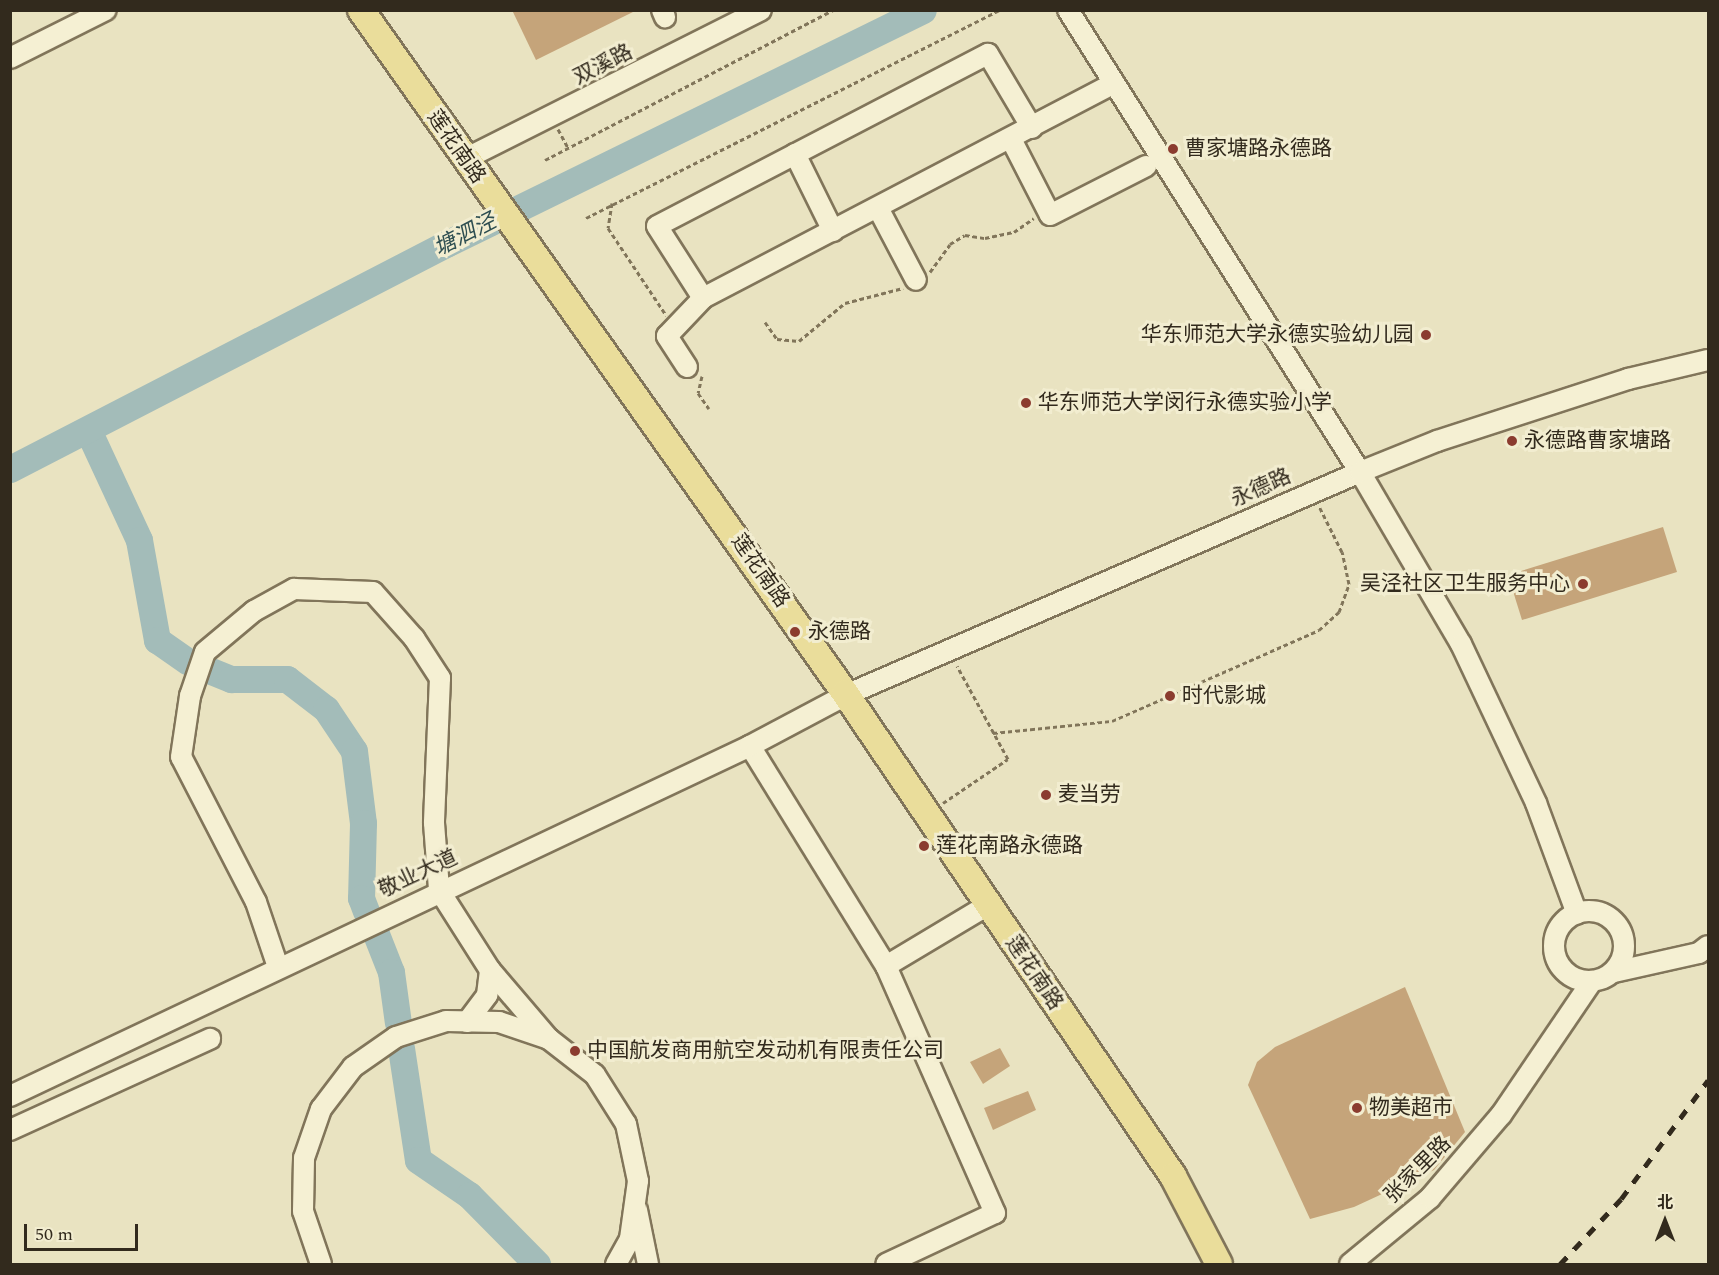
<!DOCTYPE html>
<meta charset="utf-8">
<style>
body{margin:0}
#map{position:relative;width:1719px;height:1275px;overflow:hidden;background:#e9e3c1;font-family:Spectral,"Noto Sans SC",serif}
div>[style]{position:absolute}
.river>*{height:27px;margin:-13.5px;padding:0 13.5px;transform-origin:13.5px;border-radius:13.5px;background:#a3bcb9}
.building>*{inset:0;background:#c5a47a}
.path>*{height:3px;margin-top:-1.5px;transform-origin:0;background:repeating-linear-gradient(90deg,#81755a 0 4.5px,transparent 0 7.5px)}
.roads{filter:drop-shadow(2px 0 #81755a) drop-shadow(-2px 0 #81755a) drop-shadow(0 2px #81755a) drop-shadow(0 -2px #81755a)}
.minor>*{height:20px;margin:-10px;padding:0 10px;transform-origin:10px;border-radius:10px;background:#f5f0d3}
.minor>.ring{margin:-10px;padding:0;box-sizing:content-box;background:none;border:20px solid #f5f0d3;border-radius:50%}
.major>*{height:26px;margin:-13px;padding:0 13px;transform-origin:13px;border-radius:13px;background:#eadd9b}
.rail>*{height:4.5px;margin-top:-2.25px;transform-origin:0;background:repeating-linear-gradient(90deg,#322a1d 0 10px,transparent 0 20px)}
.dots>*{width:16px;height:16px;translate:-50% -50%;box-sizing:border-box;border:3px solid #f2edd0;border-radius:50%}
span{translate:-50% -50%;white-space:nowrap;text-align:center;line-height:1.15;-webkit-text-stroke:6px #f2edd0;paint-order:stroke}
.street-label{font-size:21px;color:#322a1d}
.poi-label{font-size:21px;color:#322a1d}
.left{translate:0 -50%;text-align:left}
.right{translate:-100% -50%;text-align:right}
.water-label{font-size:22px;color:#2e4e51;font-style:italic}
.frame{position:absolute;inset:0;border:12px solid #322a1d;pointer-events:none}
.north{position:absolute;left:1635px;top:1191px;width:60px;height:60px;-webkit-text-stroke:4px #f2edd0;paint-order:stroke;rotate:0deg;font-size:16px;font-weight:700;line-height:24px;text-align:center;color:#322a1d}
.north::after{content:'';display:block;margin:auto;width:21px;height:27px;background:#322a1d;clip-path:polygon(50% 0,100% 100%,50% 72%,0 100%)}
.scale{position:absolute;left:24px;top:1224px;width:114px;height:27px;box-sizing:border-box;border:3px solid #322a1d;border-top:0;padding-left:8px;font-size:18px;line-height:21px;white-space:nowrap;color:#322a1d;-webkit-text-stroke:4px #f2edd0;paint-order:stroke}
</style>
<div id="map">
<div class="river">
<i style="left:88px;top:430px;width:121px;rotate:65.1deg"></i>
<i style="left:139px;top:540px;width:102px;rotate:79.8deg"></i>
<i style="left:157px;top:640px;width:38px;rotate:35deg"></i>
<i style="left:10px;top:469px;width:491px;rotate:-27.3deg"></i>
<i style="left:446px;top:244px;width:531px;rotate:-26.13deg"></i>
<i style="left:211px;top:671px;width:22px;rotate:22deg"></i>
<i style="left:231px;top:679px;width:56px"></i>
<i style="left:287px;top:679px;width:49px;rotate:37.6deg"></i>
<i style="left:326px;top:709px;width:50px;rotate:56.3deg"></i>
<i style="left:354px;top:751px;width:73px;rotate:82.9deg"></i>
<i style="left:363px;top:823px;width:75px;rotate:91.5deg"></i>
<i style="left:361px;top:898px;width:14px;rotate:69deg"></i>
<i style="left:376px;top:934px;width:41px;rotate:68.5deg"></i>
<i style="left:391px;top:972px;width:51px;rotate:82.2deg"></i>
<i style="left:401px;top:1048px;width:113px;rotate:81.4deg"></i>
<i style="left:418px;top:1160px;width:62px;rotate:34.5deg"></i>
<i style="left:469px;top:1195px;width:97px;rotate:45.4deg"></i>
</div>
<div class="building">
<i style="clip-path:polygon(512px 10px,637px 10px,536px 60px)"></i>
<i style="clip-path:polygon(1663px 527px,1677px 572px,1522px 620px,1508px 575px)"></i>
<i style="clip-path:polygon(1405px 987px,1465px 1132px,1434px 1170px,1354px 1207px,1310px 1219px,1248px 1085px,1257px 1062px,1275px 1047px)"></i>
<i style="clip-path:polygon(1000px 1048px,1010px 1066px,983px 1084px,970px 1062px)"></i>
<i style="clip-path:polygon(1028px 1091px,1036px 1110px,993px 1130px,984px 1108px)"></i>
</div>
<div class="path">
<i style="left:558px;top:129px;width:21px;rotate:62deg"></i>
<i style="left:545px;top:160px;width:325px;rotate:-27.5deg"></i>
<i style="left:612px;top:203px;width:25px;rotate:99deg"></i>
<i style="left:608px;top:228px;width:105px;rotate:56.3deg"></i>
<i style="left:586px;top:218px;width:463px;rotate:-26.7deg"></i>
<i style="left:930px;top:272px;width:34px;rotate:-54deg"></i>
<i style="left:950px;top:244px;width:17px;rotate:-31deg"></i>
<i style="left:965px;top:235px;width:20px;rotate:9deg"></i>
<i style="left:985px;top:238px;width:30px;rotate:-12deg"></i>
<i style="left:1014px;top:232px;width:24px;rotate:-35deg"></i>
<i style="left:765px;top:322px;width:21px;rotate:55deg"></i>
<i style="left:777px;top:339px;width:22px;rotate:5deg"></i>
<i style="left:799px;top:341px;width:60px;rotate:-39.6deg"></i>
<i style="left:845px;top:303px;width:60px;rotate:-14.5deg"></i>
<i style="left:702px;top:376px;width:17px;rotate:103deg"></i>
<i style="left:698px;top:393px;width:19px;rotate:55deg"></i>
<i style="left:993px;top:733px;width:120px;rotate:-5.8deg"></i>
<i style="left:1112px;top:721px;width:226px;rotate:-23.7deg"></i>
<i style="left:1319px;top:630px;width:27px;rotate:-42deg"></i>
<i style="left:1339px;top:612px;width:30px;rotate:-70deg"></i>
<i style="left:1349px;top:584px;width:33px;rotate:-102deg"></i>
<i style="left:1342px;top:552px;width:51px;rotate:-116.6deg"></i>
<i style="left:943px;top:803px;width:78px;rotate:-34.1deg"></i>
<i style="left:1008px;top:759px;width:106px;rotate:-118.7deg"></i>
</div>
<div class="roads">
<div class="minor">
<i style="left:662px;top:10px;width:8px;rotate:67deg"></i>
<i style="left:1068px;top:10px;width:547px;rotate:57.71deg"></i>
<i style="left:1360px;top:472px;width:199px;rotate:59.6deg"></i>
<i style="left:1461px;top:644px;width:176px;rotate:64.7deg"></i>
<i style="left:1536px;top:803px;width:118px;rotate:69.7deg"></i>
<i style="left:10px;top:58px;width:107px;rotate:-26.6deg"></i>
<i style="left:1011px;top:139px;width:85px;rotate:62.8deg"></i>
<i style="left:1050px;top:215px;width:108px;rotate:-27deg"></i>
<i style="left:795px;top:154px;width:86px;rotate:63.7deg"></i>
<i style="left:465px;top:159px;width:331px;rotate:-26.7deg"></i>
<i style="left:878px;top:208px;width:81px;rotate:62.2deg"></i>
<i style="left:703px;top:298px;width:85px;rotate:-122.6deg"></i>
<i style="left:657px;top:226px;width:373px;rotate:-27.5deg"></i>
<i style="left:988px;top:54px;width:86px;rotate:59.3deg"></i>
<i style="left:687px;top:367px;width:37px;rotate:-123deg"></i>
<i style="left:667px;top:336px;width:52px;rotate:-46.5deg"></i>
<i style="left:703px;top:298px;width:464px;rotate:-27.6deg"></i>
<i style="left:750px;top:746px;width:259px;rotate:58.3deg"></i>
<i style="left:886px;top:966px;width:119px;rotate:-30.9deg"></i>
<i class="ring" style="left:1554px;top:911px;width:50px;height:50px"></i>
<i style="left:886px;top:966px;width:270px;rotate:66.2deg"></i>
<i style="left:995px;top:1213px;width:120px;rotate:154.9deg"></i>
<i style="left:278px;top:967px;width:69px;rotate:-108.7deg"></i>
<i style="left:256px;top:902px;width:163px;rotate:-117.3deg"></i>
<i style="left:181px;top:757px;width:62px;rotate:-81.6deg"></i>
<i style="left:190px;top:696px;width:46px;rotate:-71.2deg"></i>
<i style="left:205px;top:652px;width:64px;rotate:-39.9deg"></i>
<i style="left:254px;top:611px;width:46px;rotate:-28.8deg"></i>
<i style="left:294px;top:589px;width:79px;rotate:2.2deg"></i>
<i style="left:373px;top:592px;width:62px;rotate:48.3deg"></i>
<i style="left:414px;top:638px;width:48px;rotate:57deg"></i>
<i style="left:440px;top:678px;width:145px;rotate:92.4deg"></i>
<i style="left:434px;top:823px;width:67px;rotate:85.7deg"></i>
<i style="left:439px;top:890px;width:95px;rotate:57.5deg"></i>
<i style="left:490px;top:970px;width:91px;rotate:49.5deg"></i>
<i style="left:1614px;top:972px;width:87px;rotate:-12.6deg"></i>
<i style="left:1699px;top:953px;width:11px;rotate:-38deg"></i>
<i style="left:467px;top:1022px;width:34px;rotate:-53deg"></i>
<i style="left:487px;top:995px;width:25px;rotate:-83deg"></i>
<i style="left:10px;top:1096px;width:819px;rotate:-25.31deg"></i>
<i style="left:750px;top:746px;width:109px;rotate:-28deg"></i>
<i style="left:846px;top:695px;width:560px;rotate:-23.45deg"></i>
<i style="left:1360px;top:472px;width:83px;rotate:-21.9deg"></i>
<i style="left:1437px;top:441px;width:201px;rotate:-18deg"></i>
<i style="left:1628px;top:379px;width:82px;rotate:-13.4deg"></i>
<i style="left:10px;top:1130px;width:220px;rotate:-24.5deg"></i>
<i style="left:637px;top:1210px;width:55px;rotate:78.5deg"></i>
<i style="left:321px;top:1264px;width:56px;rotate:-108.8deg"></i>
<i style="left:303px;top:1211px;width:53px;rotate:-88.9deg"></i>
<i style="left:304px;top:1158px;width:52px;rotate:-70.9deg"></i>
<i style="left:321px;top:1109px;width:53px;rotate:-52.7deg"></i>
<i style="left:353px;top:1067px;width:52px;rotate:-34.9deg"></i>
<i style="left:396px;top:1037px;width:52px;rotate:-17.7deg"></i>
<i style="left:446px;top:1021px;width:53px;rotate:1.1deg"></i>
<i style="left:499px;top:1022px;width:53px;rotate:18.8deg"></i>
<i style="left:549px;top:1039px;width:58px;rotate:38deg"></i>
<i style="left:595px;top:1075px;width:58px;rotate:57.7deg"></i>
<i style="left:626px;top:1124px;width:58px;rotate:78.1deg"></i>
<i style="left:638px;top:1181px;width:59px;rotate:97.9deg"></i>
<i style="left:630px;top:1239px;width:29px;rotate:119deg"></i>
<i style="left:1350px;top:1264px;width:104px;rotate:-39.5deg"></i>
<i style="left:1430px;top:1198px;width:109px;rotate:-49.5deg"></i>
<i style="left:1501px;top:1115px;width:162px;rotate:-55.8deg"></i>
</div>
<div class="major">
<i style="left:361px;top:10px;width:837px;rotate:54.68deg"></i>
<i style="left:845px;top:693px;width:584px;rotate:55.82deg"></i>
<i style="left:1173px;top:1176px;width:99px;rotate:62.4deg"></i>
</div>
</div>
<div class="rail">
<i style="left:1560px;top:1264px;width:89px;rotate:-46.8deg"></i>
<i style="left:1621px;top:1199px;width:147px;rotate:-53.8deg"></i>
</div>
<div class="dots">
<i style="left:1173px;top:149px;background:#8b3c2f"></i>
<i style="left:1426px;top:335px;background:#8b3c2f"></i>
<i style="left:1026px;top:403px;background:#8b3c2f"></i>
<i style="left:1512px;top:441px;background:#8b3c2f"></i>
<i style="left:1583px;top:584px;background:#8b3c2f"></i>
<i style="left:795px;top:632px;background:#8b3c2f"></i>
<i style="left:1170px;top:696px;background:#8b3c2f"></i>
<i style="left:1046px;top:795px;background:#8b3c2f"></i>
<i style="left:924px;top:846px;background:#8b3c2f"></i>
<i style="left:575px;top:1051px;background:#8b3c2f"></i>
<i style="left:1357px;top:1108px;background:#8b3c2f"></i>
</div>
<div class="street-label">
<span style="left:603px;top:65px;rotate:-27deg">双溪路</span>
<span style="left:456px;top:147px;rotate:55deg">莲花南路</span>
<span style="left:1261px;top:488px;rotate:-24deg">永德路</span>
<span style="left:760px;top:571px;rotate:55deg">莲花南路</span>
<span style="left:418px;top:874px;rotate:-25deg">敬业大道</span>
<span style="left:1034px;top:973px;rotate:56deg">莲花南路</span>
<span style="left:1418px;top:1170px;rotate:-45deg">张家里路</span>
</div>
<div class="poi-label">
<span class="left" style="left:1185px;top:149px">曹家塘路永德路</span>
<span class="right" style="left:1414px;top:335px">华东师范大学永德实验幼儿园</span>
<span class="left" style="left:1038px;top:403px">华东师范大学闵行永德实验小学</span>
<span class="left" style="left:1524px;top:441px">永德路曹家塘路</span>
<span class="right" style="left:1570px;top:584px">吴泾社区卫生服务中心</span>
<span class="left" style="left:808px;top:632px">永德路</span>
<span class="left" style="left:1182px;top:696px">时代影城</span>
<span class="left" style="left:1058px;top:795px">麦当劳</span>
<span class="left" style="left:936px;top:846px">莲花南路永德路</span>
<span class="left" style="left:587px;top:1051px">中国航发商用航空发动机有限责任公司</span>
<span class="left" style="left:1369px;top:1108px">物美超市</span>
</div>
<div class="water-label">
<span style="left:465px;top:235px;rotate:-27deg">塘泗泾</span>
</div>
<div class="frame"></div>
<div class="north">北</div>
<div class="scale">50 m</div>
</div>
